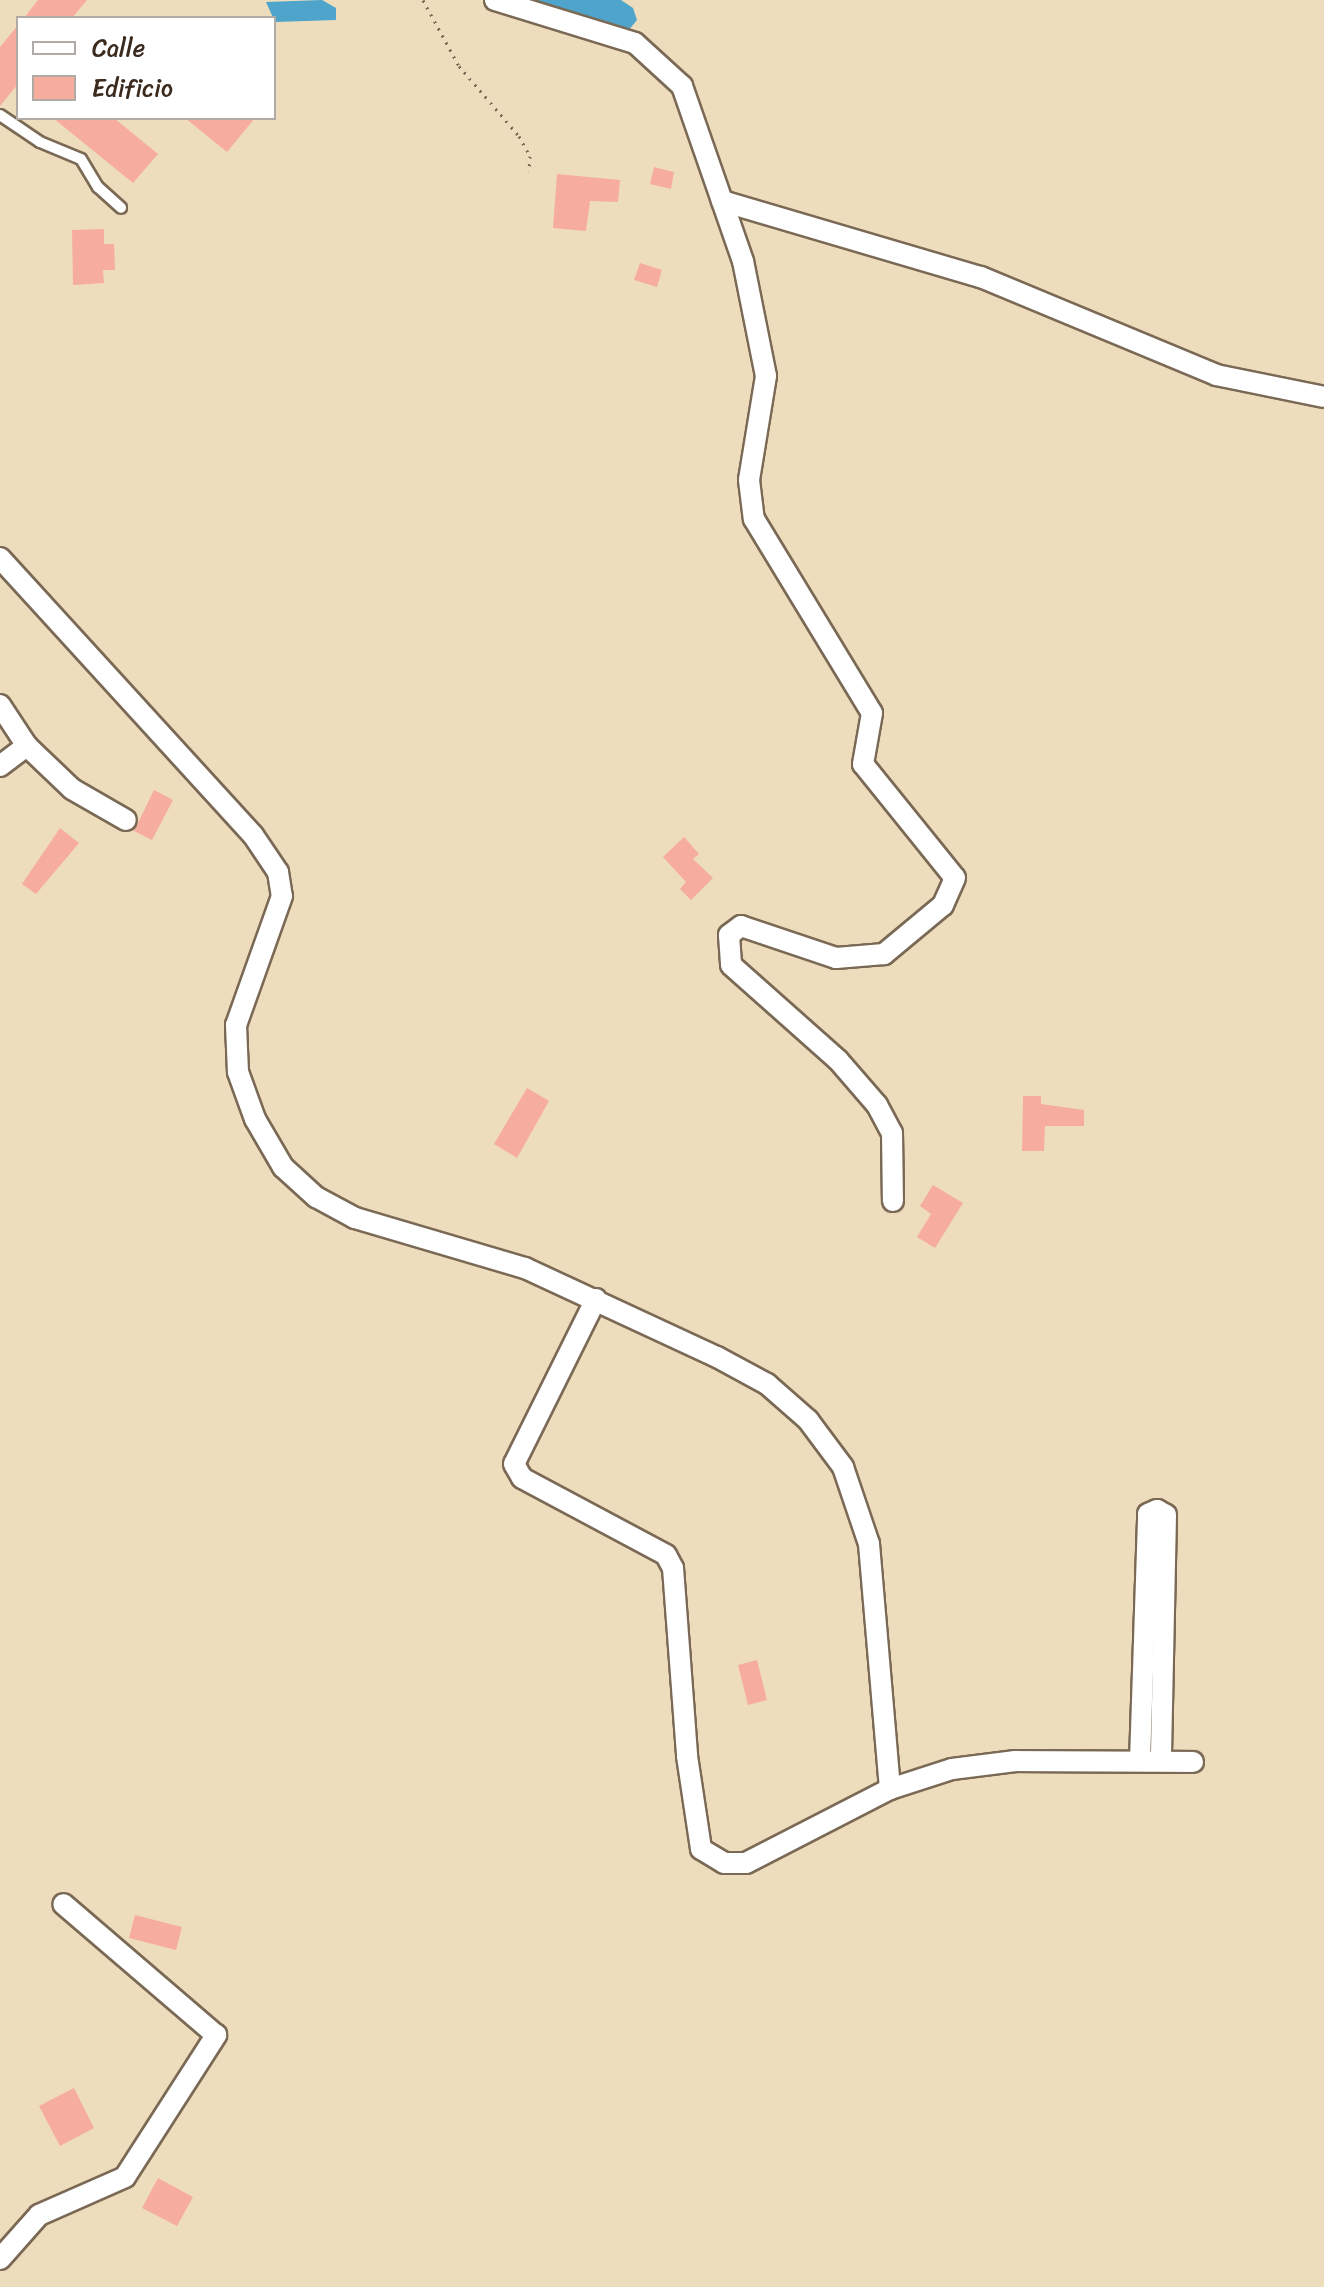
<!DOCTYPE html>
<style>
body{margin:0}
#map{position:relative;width:1324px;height:2287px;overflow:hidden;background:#eeddbc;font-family:Sriracha,sans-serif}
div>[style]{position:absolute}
.water>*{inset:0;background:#4ea4ca}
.building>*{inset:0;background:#f6ad9e}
.path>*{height:3px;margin-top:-1.5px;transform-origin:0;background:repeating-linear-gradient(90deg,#7a6955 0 2px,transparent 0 8px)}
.roads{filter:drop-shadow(2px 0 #7a6955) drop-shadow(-2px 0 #7a6955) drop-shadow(0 2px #7a6955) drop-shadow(0 -2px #7a6955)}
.service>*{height:10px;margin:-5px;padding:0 5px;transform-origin:5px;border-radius:5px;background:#fff}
.minor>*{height:20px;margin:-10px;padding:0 10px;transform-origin:10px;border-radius:10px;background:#fff}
span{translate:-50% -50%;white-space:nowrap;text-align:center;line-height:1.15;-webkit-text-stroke:7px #fff;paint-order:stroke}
.legend{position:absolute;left:16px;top:16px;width:260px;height:104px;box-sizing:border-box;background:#fff;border:2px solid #b1aaa5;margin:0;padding:10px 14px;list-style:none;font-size:24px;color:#3b2a1e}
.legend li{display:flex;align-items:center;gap:16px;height:40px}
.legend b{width:40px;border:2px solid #b1aaa5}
</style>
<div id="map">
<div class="water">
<i style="clip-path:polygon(322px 0,336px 8px,336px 20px,275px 22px,266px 2px)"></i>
<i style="clip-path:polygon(523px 0,621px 0,633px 8px,637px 20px,628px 31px)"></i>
</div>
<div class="building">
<i style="clip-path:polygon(38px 0,87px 0,72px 18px,24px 18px)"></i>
<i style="clip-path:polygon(18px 25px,18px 84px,0 106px,0 47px)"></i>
<i style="clip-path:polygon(53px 118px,114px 118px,158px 154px,133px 183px)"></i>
<i style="clip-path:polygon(185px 118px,255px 118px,227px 152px)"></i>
<i style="clip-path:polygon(654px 167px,674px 172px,671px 189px,650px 184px)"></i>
<i style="clip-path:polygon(557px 174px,620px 180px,618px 202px,590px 201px,586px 231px,553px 228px)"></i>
<i style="clip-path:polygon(104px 229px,104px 244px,114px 244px,115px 270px,103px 270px,104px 283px,73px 285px,72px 230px)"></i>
<i style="clip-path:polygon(640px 263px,662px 270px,657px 287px,634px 280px)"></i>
<i style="clip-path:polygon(154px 790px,173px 800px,152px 840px,134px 831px)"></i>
<i style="clip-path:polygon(60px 828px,79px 843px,36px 894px,22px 884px)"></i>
<i style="clip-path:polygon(684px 837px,699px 854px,693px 859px,713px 878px,691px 900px,680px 889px,686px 882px,663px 857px)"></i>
<i style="clip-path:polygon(527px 1088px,549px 1101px,517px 1158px,494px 1144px)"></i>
<i style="clip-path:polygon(1023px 1096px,1041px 1096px,1041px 1104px,1084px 1110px,1084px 1126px,1045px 1126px,1044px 1151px,1022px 1151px)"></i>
<i style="clip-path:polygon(933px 1185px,963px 1203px,935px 1248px,917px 1237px,931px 1214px,920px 1206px)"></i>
<i style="clip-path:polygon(757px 1660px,767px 1700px,748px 1705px,738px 1665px)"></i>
<i style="clip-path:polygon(135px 1915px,182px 1927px,176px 1950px,129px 1938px)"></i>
<i style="clip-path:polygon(74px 2088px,94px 2128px,60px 2146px,39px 2106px)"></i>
<i style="clip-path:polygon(158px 2178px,193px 2197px,177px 2226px,142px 2208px)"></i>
</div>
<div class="path">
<i style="left:423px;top:0;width:75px;rotate:61.4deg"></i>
<i style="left:459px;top:66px;width:92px;rotate:49.4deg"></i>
<i style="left:519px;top:136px;width:23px;rotate:61deg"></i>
<i style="left:530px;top:156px;width:16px;rotate:94deg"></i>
</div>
<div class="roads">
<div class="service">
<i style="left:0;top:115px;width:48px;rotate:34deg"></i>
<i style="left:40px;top:142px;width:44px;rotate:22.5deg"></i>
<i style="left:81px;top:159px;width:33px;rotate:59deg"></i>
<i style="left:98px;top:187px;width:31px;rotate:42deg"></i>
</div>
<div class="minor">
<i style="left:495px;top:0;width:146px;rotate:17.1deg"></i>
<i style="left:635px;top:43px;width:64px;rotate:42.5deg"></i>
<i style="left:682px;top:86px;width:185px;rotate:70.8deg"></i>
<i style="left:743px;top:261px;width:117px;rotate:78.7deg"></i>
<i style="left:766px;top:376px;width:105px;rotate:99.3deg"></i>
<i style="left:749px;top:480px;width:39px;rotate:83deg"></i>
<i style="left:754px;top:519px;width:227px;rotate:58.7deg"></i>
<i style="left:872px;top:713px;width:52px;rotate:100deg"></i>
<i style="left:863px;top:764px;width:146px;rotate:51.1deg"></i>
<i style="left:955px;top:878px;width:30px;rotate:114deg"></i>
<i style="left:943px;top:905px;width:77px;rotate:140.3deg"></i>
<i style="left:884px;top:954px;width:48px;rotate:175.2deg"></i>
<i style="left:836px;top:958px;width:100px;rotate:-161.4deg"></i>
<i style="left:741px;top:926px;width:15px;rotate:143deg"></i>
<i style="left:729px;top:935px;width:30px;rotate:86deg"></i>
<i style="left:731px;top:965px;width:143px;rotate:41.6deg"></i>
<i style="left:838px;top:1060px;width:60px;rotate:49.1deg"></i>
<i style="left:877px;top:1105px;width:32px;rotate:62deg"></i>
<i style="left:892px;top:1133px;width:68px;rotate:89.2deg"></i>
<i style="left:722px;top:201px;width:270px;rotate:16.4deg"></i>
<i style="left:981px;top:277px;width:255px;rotate:22.6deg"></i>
<i style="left:1216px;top:375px;width:110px;rotate:11.5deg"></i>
<i style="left:0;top:558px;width:375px;rotate:47.6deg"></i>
<i style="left:253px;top:835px;width:45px;rotate:56deg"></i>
<i style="left:278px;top:872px;width:24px;rotate:81deg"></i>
<i style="left:282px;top:896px;width:137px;rotate:109.6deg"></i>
<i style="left:236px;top:1025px;width:47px;rotate:87.6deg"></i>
<i style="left:238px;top:1072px;width:50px;rotate:70.1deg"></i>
<i style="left:255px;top:1119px;width:56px;rotate:59.7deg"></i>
<i style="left:283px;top:1167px;width:45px;rotate:42.3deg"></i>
<i style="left:316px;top:1197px;width:44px;rotate:28.3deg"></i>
<i style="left:355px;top:1218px;width:177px;rotate:16.4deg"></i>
<i style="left:525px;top:1268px;width:212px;rotate:24.9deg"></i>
<i style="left:717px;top:1357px;width:57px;rotate:28.4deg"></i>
<i style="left:767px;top:1384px;width:55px;rotate:41.3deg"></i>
<i style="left:808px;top:1420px;width:59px;rotate:53.3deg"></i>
<i style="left:843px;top:1467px;width:81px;rotate:71.3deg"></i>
<i style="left:869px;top:1544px;width:246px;rotate:85.1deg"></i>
<i style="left:0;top:705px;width:49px;rotate:56.6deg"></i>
<i style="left:27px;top:746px;width:62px;rotate:43.7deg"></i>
<i style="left:72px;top:789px;width:62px;rotate:29.9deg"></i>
<i style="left:0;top:766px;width:34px;rotate:-37deg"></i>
<i style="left:596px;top:1299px;width:184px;rotate:116.4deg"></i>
<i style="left:514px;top:1464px;width:16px;rotate:60deg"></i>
<i style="left:522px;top:1478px;width:163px;rotate:28.1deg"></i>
<i style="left:666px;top:1555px;width:15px;rotate:62deg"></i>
<i style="left:673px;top:1568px;width:189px;rotate:85.7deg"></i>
<i style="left:687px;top:1756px;width:94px;rotate:81.4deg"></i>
<i style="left:701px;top:1849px;width:27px;rotate:31deg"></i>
<i style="left:724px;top:1863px;width:22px"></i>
<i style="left:746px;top:1863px;width:162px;rotate:-27.2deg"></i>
<i style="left:890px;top:1789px;width:65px;rotate:-17.9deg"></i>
<i style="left:952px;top:1769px;width:64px;rotate:-7.2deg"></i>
<i style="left:1015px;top:1761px;width:178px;rotate:0.3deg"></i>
<i style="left:1140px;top:1761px;width:247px;rotate:-88.1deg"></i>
<i style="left:1148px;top:1514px;width:10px;rotate:-24deg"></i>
<i style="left:1157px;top:1510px;width:10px;rotate:29deg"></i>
<i style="left:1166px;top:1515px;width:246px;rotate:91.2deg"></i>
<i style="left:0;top:2259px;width:59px;rotate:-48.4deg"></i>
<i style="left:39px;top:2215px;width:94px;rotate:-23.8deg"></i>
<i style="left:125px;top:2177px;width:169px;rotate:-57.3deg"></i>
<i style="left:216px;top:2035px;width:201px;rotate:-139.4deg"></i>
</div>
</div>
<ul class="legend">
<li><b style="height:10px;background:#fff"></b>Calle</li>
<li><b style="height:22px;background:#f6ad9e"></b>Edificio</li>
</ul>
</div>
